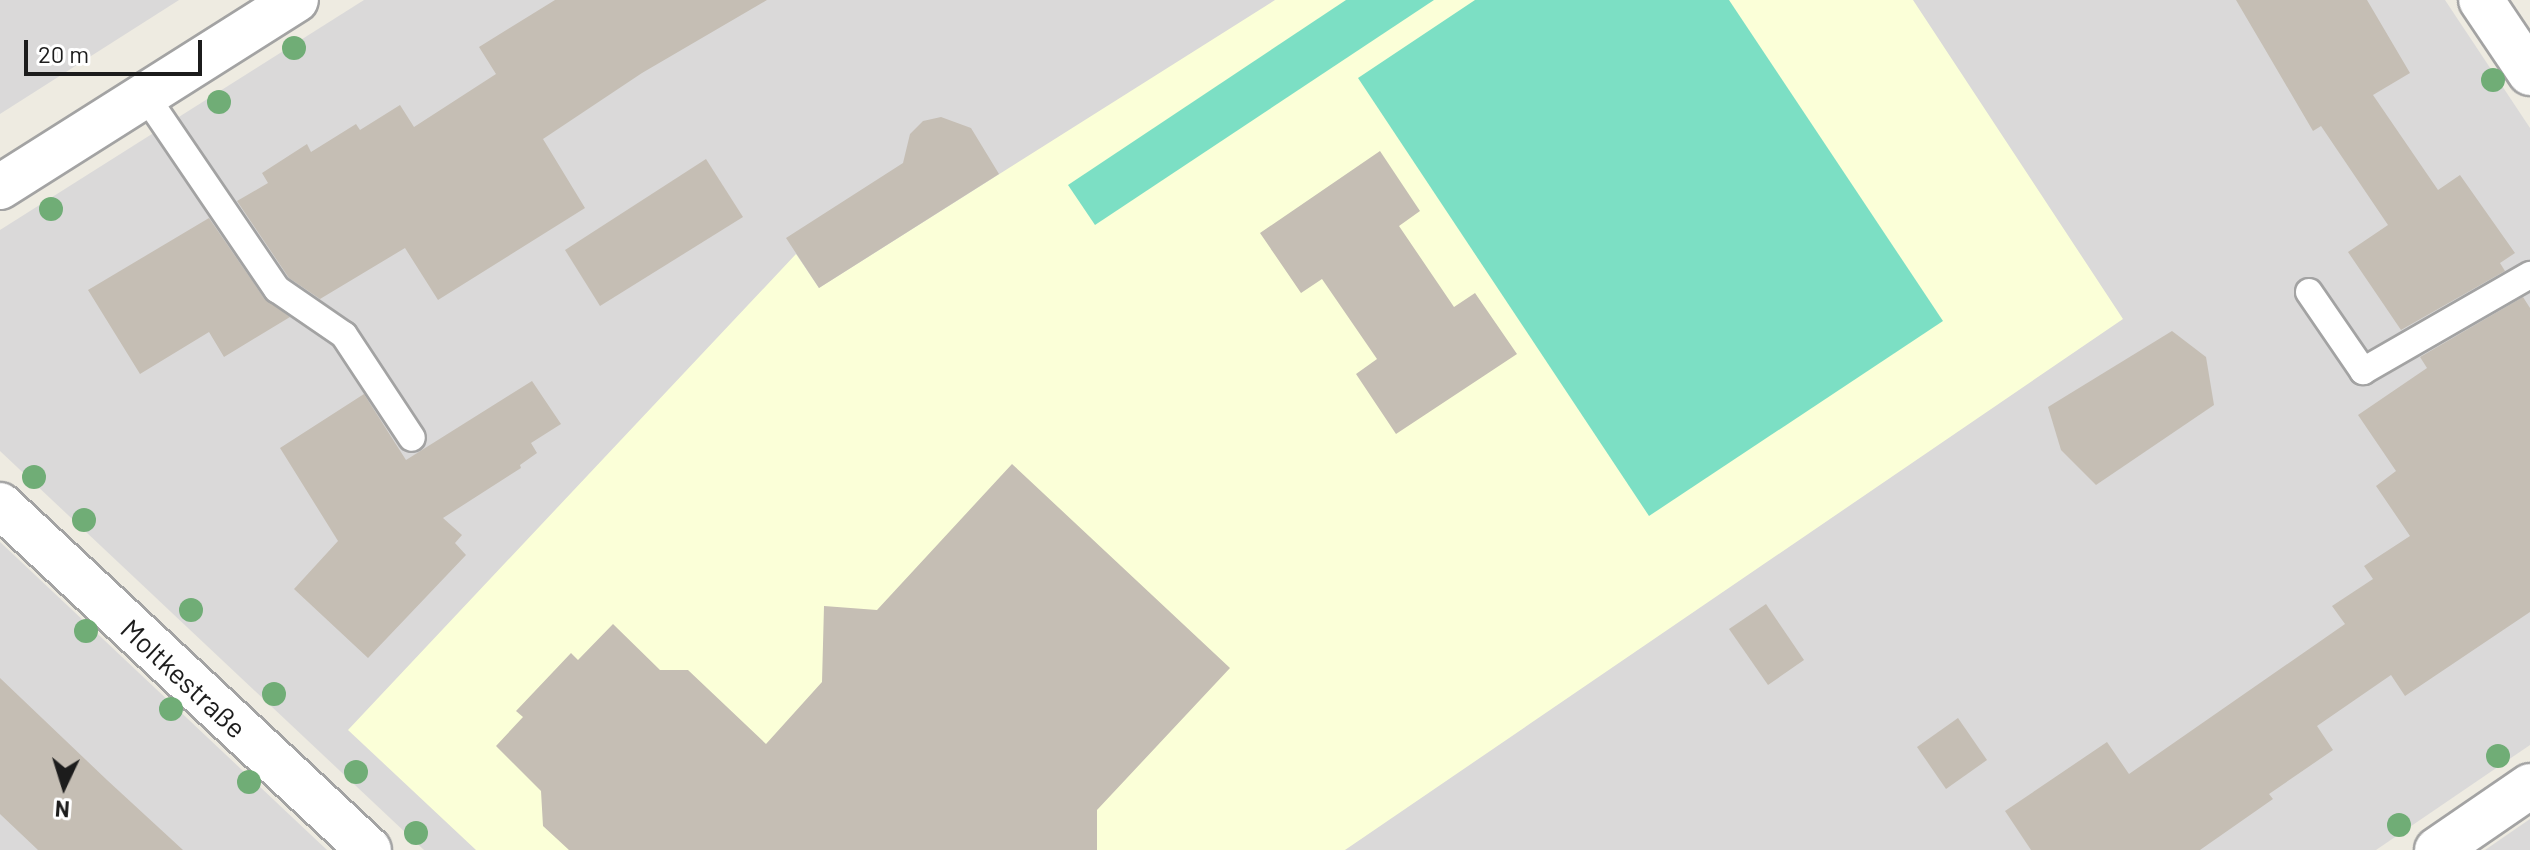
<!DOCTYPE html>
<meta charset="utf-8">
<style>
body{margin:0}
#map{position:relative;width:2530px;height:850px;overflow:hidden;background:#eeebe1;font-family:Barlow,sans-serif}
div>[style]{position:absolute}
.residential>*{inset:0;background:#dad9d9}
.education>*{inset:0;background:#fbffd8}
.pitch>*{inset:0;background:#7cdfc4}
.building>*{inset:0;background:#c5beb4}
.roads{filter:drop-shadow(2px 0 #a3a3a3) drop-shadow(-2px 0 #a3a3a3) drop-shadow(0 2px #a3a3a3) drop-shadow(0 -2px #a3a3a3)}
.lane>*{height:26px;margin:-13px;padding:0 13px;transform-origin:13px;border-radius:13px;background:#fff}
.street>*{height:44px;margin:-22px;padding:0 22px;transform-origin:22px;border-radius:22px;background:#fff}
.trees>*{width:24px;height:24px;margin:-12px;border-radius:50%;background:#70ad76}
span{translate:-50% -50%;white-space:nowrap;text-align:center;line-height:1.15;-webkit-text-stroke:6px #fff;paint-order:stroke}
.street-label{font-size:28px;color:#1c1c1c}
.north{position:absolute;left:24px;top:746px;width:80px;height:80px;-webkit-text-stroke:6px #fff;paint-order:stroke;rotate:184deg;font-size:22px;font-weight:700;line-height:32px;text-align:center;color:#1c1c1c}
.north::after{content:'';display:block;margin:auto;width:28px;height:36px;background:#1c1c1c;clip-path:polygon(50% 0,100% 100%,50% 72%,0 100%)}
.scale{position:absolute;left:24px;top:40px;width:178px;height:36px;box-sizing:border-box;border:4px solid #1c1c1c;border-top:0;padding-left:10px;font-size:24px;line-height:28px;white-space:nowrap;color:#1c1c1c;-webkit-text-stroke:6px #fff;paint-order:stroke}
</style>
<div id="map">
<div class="residential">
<i style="clip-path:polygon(0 0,179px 0,0 114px)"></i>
<i style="clip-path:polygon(364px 0,2445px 0,2530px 128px,2530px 745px,2376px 850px,424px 850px,0 451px,0 230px)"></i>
<i style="clip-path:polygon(0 542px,327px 850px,0 850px)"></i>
<i style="clip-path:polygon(2530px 819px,2530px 850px,2485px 850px)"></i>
</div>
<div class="education">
<i style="clip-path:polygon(1275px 0,1913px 0,2123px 319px,1345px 850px,476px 850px,348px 730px,796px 254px,819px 288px)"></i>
</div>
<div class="pitch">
<i style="clip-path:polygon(1346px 0,1434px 0,1095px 225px,1068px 185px)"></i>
<i style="clip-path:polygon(1475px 0,1729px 0,1943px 321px,1649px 516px,1358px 78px)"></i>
</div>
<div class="building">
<i style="clip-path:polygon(555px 0,767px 0,642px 73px,543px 139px,585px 208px,438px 300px,405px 248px,320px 299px,289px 278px,237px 201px,268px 183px,262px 173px,307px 144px,311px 152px,356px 124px,360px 130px,400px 105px,414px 127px,496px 74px,479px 47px)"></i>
<i style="clip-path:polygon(2236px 0,2367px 0,2410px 73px,2373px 95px,2438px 190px,2460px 175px,2515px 253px,2500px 263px,2505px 271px,2401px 330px,2348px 252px,2388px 225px,2321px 126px,2313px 131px)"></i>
<i style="clip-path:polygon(941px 117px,971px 128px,999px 174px,819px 288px,786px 238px,903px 163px,910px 134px,923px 121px)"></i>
<i style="clip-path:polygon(1380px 151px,1420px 211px,1399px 226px,1454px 307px,1475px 293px,1517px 354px,1396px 434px,1356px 374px,1377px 359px,1322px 279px,1301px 293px,1260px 233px)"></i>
<i style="clip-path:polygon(706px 159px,743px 217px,600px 306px,565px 250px)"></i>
<i style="clip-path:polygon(209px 218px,264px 298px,290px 317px,224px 357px,209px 332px,140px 374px,88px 290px)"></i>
<i style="clip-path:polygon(2523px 297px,2530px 308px,2530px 612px,2405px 696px,2391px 675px,2317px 726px,2333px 750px,2269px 794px,2273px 799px,2200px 850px,2031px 850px,2005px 811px,2107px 742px,2129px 774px,2345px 624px,2332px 606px,2373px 579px,2364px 566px,2410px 536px,2376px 486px,2396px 471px,2358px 415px,2427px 368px,2420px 357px)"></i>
<i style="clip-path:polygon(2172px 331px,2206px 357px,2214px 405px,2096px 485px,2061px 450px,2048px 407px)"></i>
<i style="clip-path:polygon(532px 381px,561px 424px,531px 443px,537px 453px,520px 465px,521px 468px,443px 518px,462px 535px,455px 543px,466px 555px,368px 658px,294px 589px,338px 541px,280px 448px,364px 394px,406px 460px)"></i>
<i style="clip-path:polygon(1012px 464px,1230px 668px,1097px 810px,1097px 850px,569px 850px,543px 826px,541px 791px,496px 746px,523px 717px,516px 711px,571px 653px,578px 660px,613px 624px,660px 670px,688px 670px,766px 744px,822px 682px,824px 606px,877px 610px)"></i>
<i style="clip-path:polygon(1766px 604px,1804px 660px,1768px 685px,1729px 629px)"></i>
<i style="clip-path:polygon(0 678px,107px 780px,183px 850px,38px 850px,0 814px)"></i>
<i style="clip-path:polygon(1958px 718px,1987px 760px,1946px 789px,1917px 747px)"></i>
</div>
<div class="roads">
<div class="lane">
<i style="left:145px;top:95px;width:235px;rotate:55.8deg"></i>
<i style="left:277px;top:289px;width:81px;rotate:34.5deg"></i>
<i style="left:344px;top:335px;width:123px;rotate:56.6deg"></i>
<i style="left:2309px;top:292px;width:96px;rotate:55.6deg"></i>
<i style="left:2363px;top:371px;width:193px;rotate:-29.9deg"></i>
</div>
<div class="street">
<i style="left:2481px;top:0;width:88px;rotate:56.1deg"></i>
<i style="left:0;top:187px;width:350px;rotate:-32.3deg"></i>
<i style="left:0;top:505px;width:505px;rotate:43.07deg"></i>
<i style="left:2437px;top:850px;width:113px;rotate:-34.5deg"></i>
</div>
</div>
<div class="trees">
<i style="left:294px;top:48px"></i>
<i style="left:2493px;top:80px"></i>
<i style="left:219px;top:102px"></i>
<i style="left:51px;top:209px"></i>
<i style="left:34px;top:477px"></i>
<i style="left:84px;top:520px"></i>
<i style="left:191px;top:610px"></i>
<i style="left:86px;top:631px"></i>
<i style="left:274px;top:694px"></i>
<i style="left:171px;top:709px"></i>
<i style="left:2498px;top:756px"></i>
<i style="left:356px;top:772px"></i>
<i style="left:249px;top:782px"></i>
<i style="left:2399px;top:825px"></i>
<i style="left:416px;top:833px"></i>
</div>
<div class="street-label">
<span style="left:184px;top:678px;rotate:43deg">Moltkestraße</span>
</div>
<div class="north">N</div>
<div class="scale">20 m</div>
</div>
